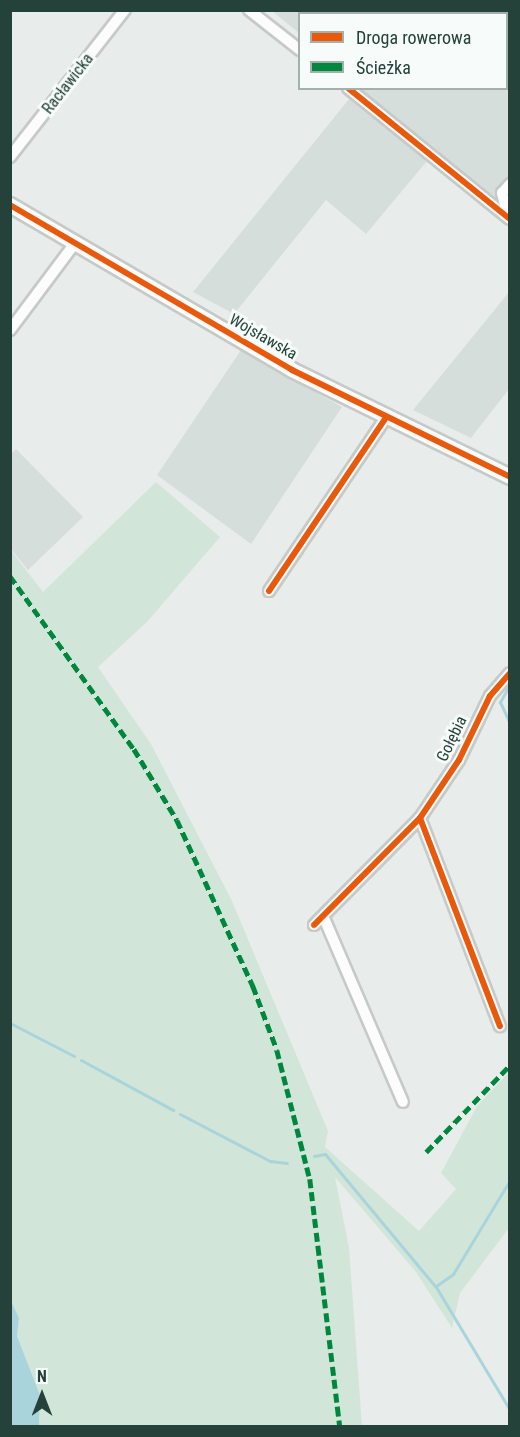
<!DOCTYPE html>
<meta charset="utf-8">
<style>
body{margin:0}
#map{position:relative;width:520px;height:1437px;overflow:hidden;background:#e8edeb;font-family:"Roboto Condensed",sans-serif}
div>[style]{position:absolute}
.built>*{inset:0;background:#d6dedb}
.green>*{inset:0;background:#d1e6d8}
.water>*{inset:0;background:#a9d4db}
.stream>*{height:3px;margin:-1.5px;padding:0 1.5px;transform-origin:1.5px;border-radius:1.5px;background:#a9d4db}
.roads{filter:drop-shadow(2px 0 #c5cac8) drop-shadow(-2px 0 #c5cac8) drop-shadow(0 2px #c5cac8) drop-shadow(0 -2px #c5cac8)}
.minor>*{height:10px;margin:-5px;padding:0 5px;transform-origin:5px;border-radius:5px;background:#fcfcfc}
.tertiary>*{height:14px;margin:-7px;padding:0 7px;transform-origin:7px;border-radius:7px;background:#fcfcfc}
.quiet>*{height:4.5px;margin-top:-2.25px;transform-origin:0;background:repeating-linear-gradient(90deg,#00873e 0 9px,transparent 0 13.5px)}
.cycleway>*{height:6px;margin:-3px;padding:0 3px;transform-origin:3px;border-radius:3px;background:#e8590c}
span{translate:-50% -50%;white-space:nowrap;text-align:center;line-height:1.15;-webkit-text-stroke:6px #f7fbf9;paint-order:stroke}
.street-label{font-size:16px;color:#24423a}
.frame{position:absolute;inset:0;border:12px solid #24423a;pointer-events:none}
.legend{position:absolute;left:298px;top:12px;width:210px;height:78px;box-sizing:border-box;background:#f7fbf9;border:2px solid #a3b1ad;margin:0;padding:8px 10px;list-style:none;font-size:18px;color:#24423a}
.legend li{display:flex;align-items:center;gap:12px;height:30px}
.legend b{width:30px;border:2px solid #a3b1ad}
.north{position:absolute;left:12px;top:1365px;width:60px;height:60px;-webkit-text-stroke:4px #f7fbf9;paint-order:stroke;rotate:0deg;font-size:16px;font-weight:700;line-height:24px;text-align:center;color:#24423a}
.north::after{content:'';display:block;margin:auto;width:21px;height:27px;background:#24423a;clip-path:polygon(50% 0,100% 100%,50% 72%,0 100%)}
</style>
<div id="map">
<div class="built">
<i style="clip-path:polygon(272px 11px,509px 11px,509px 208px,360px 89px,506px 88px,506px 14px,300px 14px,299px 33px)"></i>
<i style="clip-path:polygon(349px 99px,427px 161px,366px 234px,326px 200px,234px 314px,193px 292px)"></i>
<i style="clip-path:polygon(509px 292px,509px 389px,471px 438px,413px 410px)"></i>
<i style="clip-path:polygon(241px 350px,342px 407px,251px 544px,157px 475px)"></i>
<i style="clip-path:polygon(16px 449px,83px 517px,28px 570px,11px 549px,10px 455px)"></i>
</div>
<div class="green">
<i style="clip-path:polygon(156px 482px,220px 537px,147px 622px,98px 667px,151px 744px,232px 901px,328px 1131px,325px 1147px,419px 1231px,456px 1189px,441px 1173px,477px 1106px,509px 1072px,509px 1228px,460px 1293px,452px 1328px,416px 1272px,335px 1177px,349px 1248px,362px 1426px,39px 1426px,40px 1395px,17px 1336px,19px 1318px,10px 1299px,10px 549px,43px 592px)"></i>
</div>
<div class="water">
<i style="clip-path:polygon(10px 1299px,19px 1318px,17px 1336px,40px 1395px,39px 1426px,11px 1426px)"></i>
</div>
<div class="stream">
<i style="left:510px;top:684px;width:21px;rotate:119deg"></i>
<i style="left:500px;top:702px;width:23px;rotate:65deg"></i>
<i style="left:10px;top:1023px;width:72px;rotate:27.3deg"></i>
<i style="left:81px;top:1060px;width:105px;rotate:28.5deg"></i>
<i style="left:180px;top:1114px;width:102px;rotate:27.6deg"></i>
<i style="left:270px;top:1161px;width:17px;rotate:7deg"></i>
<i style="left:314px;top:1156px;width:11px;rotate:-10deg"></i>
<i style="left:325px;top:1154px;width:173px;rotate:50.2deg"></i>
<i style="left:436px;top:1287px;width:144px;rotate:59deg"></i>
<i style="left:436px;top:1286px;width:21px;rotate:-35deg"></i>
<i style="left:453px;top:1274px;width:110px;rotate:-58.8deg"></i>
</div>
<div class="roads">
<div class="minor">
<i style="left:249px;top:10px;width:65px;rotate:38.1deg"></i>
<i style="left:348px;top:88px;width:208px;rotate:39deg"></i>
<i style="left:10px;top:157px;width:187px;rotate:-52deg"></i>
<i style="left:508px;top:217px;width:25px;rotate:-104deg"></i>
<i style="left:502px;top:193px;width:12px;rotate:-48deg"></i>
<i style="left:10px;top:330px;width:109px;rotate:-53.2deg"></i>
<i style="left:269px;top:591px;width:207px;rotate:-56deg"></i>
<i style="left:420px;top:818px;width:223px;rotate:69deg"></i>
<i style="left:324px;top:918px;width:200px;rotate:66.8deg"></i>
<i style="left:314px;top:925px;width:151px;rotate:-45.3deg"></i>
<i style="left:420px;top:818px;width:70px;rotate:-56.1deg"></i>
<i style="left:459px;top:760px;width:71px;rotate:-64.2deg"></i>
<i style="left:490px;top:696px;width:30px;rotate:-49deg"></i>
</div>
<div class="tertiary">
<i style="left:10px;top:205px;width:327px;rotate:30.3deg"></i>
<i style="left:292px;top:370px;width:243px;rotate:26.1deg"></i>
</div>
</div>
<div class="quiet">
<i style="left:10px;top:576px;width:213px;rotate:54.4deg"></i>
<i style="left:134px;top:749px;width:83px;rotate:58.8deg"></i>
<i style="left:177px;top:820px;width:183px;rotate:65.4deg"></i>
<i style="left:253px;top:986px;width:68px;rotate:69.4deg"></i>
<i style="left:277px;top:1050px;width:133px;rotate:75.7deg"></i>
<i style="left:310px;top:1179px;width:249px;rotate:83.1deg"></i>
<i style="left:426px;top:1152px;width:121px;rotate:-46deg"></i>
</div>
<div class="cycleway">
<i style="left:348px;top:88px;width:208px;rotate:39deg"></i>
<i style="left:10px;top:205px;width:327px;rotate:30.3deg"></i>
<i style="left:292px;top:370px;width:243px;rotate:26.1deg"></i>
<i style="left:269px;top:591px;width:207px;rotate:-56deg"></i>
<i style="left:420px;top:818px;width:223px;rotate:69deg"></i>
<i style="left:314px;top:925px;width:151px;rotate:-45.3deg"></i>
<i style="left:420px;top:818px;width:70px;rotate:-56.1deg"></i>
<i style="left:459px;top:760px;width:71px;rotate:-64.2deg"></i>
<i style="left:490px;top:696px;width:30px;rotate:-49deg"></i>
</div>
<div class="street-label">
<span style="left:68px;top:84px;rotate:-52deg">Racławicka</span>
<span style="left:263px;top:337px;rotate:30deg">Wojsławska</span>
<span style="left:452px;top:739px;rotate:-64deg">Gołębia</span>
</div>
<div class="frame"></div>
<ul class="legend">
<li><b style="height:8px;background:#e8590c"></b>Droga rowerowa</li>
<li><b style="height:8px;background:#00873e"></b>Ścieżka</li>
</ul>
<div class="north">N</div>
</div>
